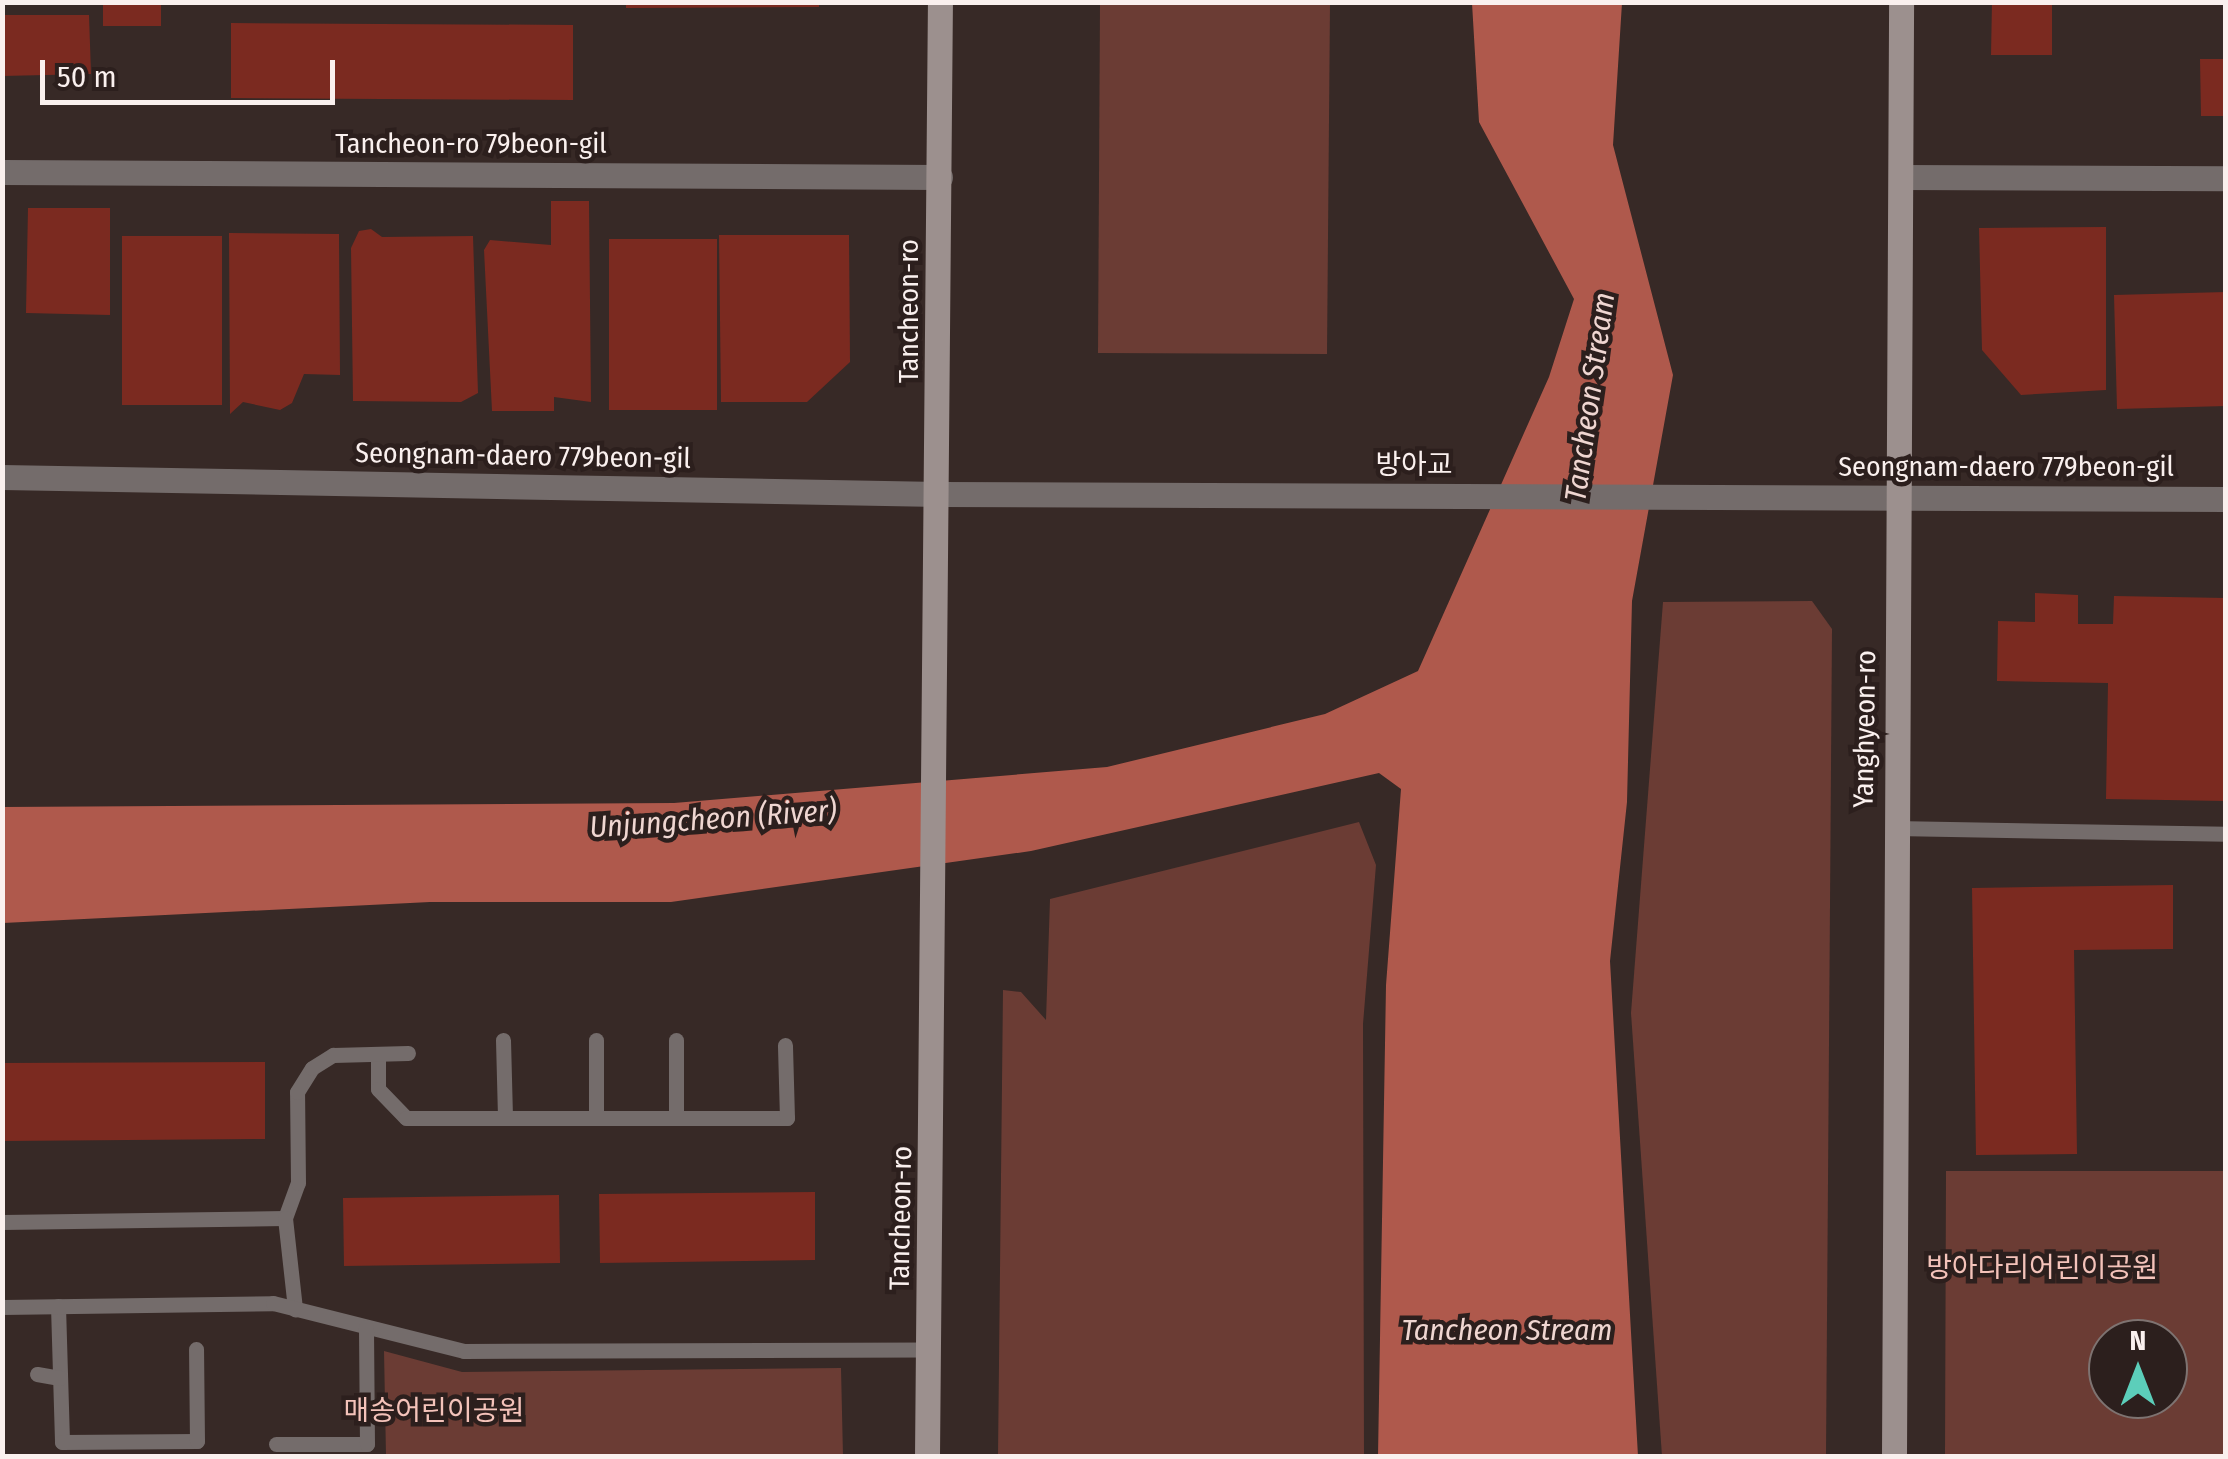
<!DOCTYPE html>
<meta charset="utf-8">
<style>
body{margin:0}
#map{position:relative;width:2228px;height:1459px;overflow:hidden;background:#372926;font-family:"Fira Sans Condensed","Noto Sans KR",sans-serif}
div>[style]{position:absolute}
.green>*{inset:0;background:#6b3c34}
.water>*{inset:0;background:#af594c}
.building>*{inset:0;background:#7b2a20}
.service>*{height:15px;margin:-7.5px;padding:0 7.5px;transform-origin:7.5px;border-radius:7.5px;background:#746c6b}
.minor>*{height:25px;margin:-12.5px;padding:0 12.5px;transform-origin:12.5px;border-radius:12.5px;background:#746c6b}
.tertiary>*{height:25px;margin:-12.5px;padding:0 12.5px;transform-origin:12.5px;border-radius:12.5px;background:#746c6b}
.secondary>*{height:25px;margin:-12.5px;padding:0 12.5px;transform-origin:12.5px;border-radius:12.5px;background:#9c908e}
span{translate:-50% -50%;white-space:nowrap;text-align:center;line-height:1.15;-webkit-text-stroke:9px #2c1f1d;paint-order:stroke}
.street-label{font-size:28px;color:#faf0ee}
.park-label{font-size:28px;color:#f4c3ba}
.water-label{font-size:30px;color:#efd6d1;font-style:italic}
.frame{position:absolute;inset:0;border:5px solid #faf0ee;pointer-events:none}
.north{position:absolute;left:2088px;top:1319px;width:100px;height:100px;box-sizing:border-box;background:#2c1f1d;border:2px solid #7e7371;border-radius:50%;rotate:0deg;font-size:28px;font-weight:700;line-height:40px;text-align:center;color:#faf0ee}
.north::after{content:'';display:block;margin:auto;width:35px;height:45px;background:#5cceba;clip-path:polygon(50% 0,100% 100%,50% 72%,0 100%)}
.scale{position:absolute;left:40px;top:60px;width:295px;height:45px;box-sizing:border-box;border:5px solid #faf0ee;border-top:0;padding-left:12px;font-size:30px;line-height:35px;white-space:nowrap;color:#faf0ee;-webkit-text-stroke:8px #2c1f1d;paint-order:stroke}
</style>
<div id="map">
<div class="green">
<i style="clip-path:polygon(1100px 3px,1330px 3px,1327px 354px,1098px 353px)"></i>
<i style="clip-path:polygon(1812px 601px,1832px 629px,1826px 1456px,1662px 1456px,1631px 1013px,1663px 602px)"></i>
<i style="clip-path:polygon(1359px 822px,1376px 865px,1363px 1024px,1364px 1456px,998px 1456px,1003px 990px,1021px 992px,1046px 1020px,1050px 899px)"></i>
<i style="clip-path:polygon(evenodd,1946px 1171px,2225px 1171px,2225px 1456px,1945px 1456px,1946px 1171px,2108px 1339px,2168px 1339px,2168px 1399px,2108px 1399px,2108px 1339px)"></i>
<i style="clip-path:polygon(384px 1351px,462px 1372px,841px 1368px,843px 1456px,386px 1456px)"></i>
</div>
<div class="water">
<i style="clip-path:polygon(1472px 3px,1622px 3px,1613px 145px,1673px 375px,1632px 601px,1627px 802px,1610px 961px,1638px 1456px,1378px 1456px,1386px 985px,1401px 789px,1379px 773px,1031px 851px,671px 902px,430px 902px,3px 923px,2px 807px,674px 803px,1107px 767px,1325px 714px,1418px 671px,1549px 377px,1574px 299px,1479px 122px)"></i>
</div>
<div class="building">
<i style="clip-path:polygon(103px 2px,161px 2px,161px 26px,103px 26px)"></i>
<i style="clip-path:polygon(626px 2px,819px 2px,819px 7px,626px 8px)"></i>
<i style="clip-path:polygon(1992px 2px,2052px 2px,2052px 55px,1991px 55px)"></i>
<i style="clip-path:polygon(2px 15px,89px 15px,91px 74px,2px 76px)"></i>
<i style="clip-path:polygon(231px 23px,573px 25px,573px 100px,231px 98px)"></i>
<i style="clip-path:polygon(2200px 59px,2226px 59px,2226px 116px,2201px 116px)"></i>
<i style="clip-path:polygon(551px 201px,589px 201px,591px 402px,554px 397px,554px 411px,492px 411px,484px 250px,490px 240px,551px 245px)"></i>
<i style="clip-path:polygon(28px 208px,110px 208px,110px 315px,26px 313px)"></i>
<i style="clip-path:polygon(2106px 227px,2106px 390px,2021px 395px,1982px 350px,1979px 228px)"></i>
<i style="clip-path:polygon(371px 229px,382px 237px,473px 236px,478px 393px,461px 402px,353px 401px,351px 248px,359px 231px)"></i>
<i style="clip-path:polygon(229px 233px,339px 234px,340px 375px,304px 374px,292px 403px,280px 410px,243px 402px,230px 414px)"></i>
<i style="clip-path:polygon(719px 235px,849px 235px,850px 362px,807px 402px,721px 402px)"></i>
<i style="clip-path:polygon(122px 236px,222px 236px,222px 405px,122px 405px)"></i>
<i style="clip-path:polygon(609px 239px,717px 239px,717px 410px,609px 410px)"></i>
<i style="clip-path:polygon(2226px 292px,2226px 406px,2117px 409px,2114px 295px)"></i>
<i style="clip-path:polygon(2035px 593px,2078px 595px,2078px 624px,2113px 624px,2114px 596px,2226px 598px,2226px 801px,2106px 799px,2108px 683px,1997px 681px,1998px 621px,2035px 622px)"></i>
<i style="clip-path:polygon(2173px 885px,2173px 949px,2074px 950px,2077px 1154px,1976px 1155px,1972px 888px)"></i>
<i style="clip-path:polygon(265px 1062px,265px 1139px,2px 1141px,2px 1063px)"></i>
<i style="clip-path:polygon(815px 1192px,815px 1260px,600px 1263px,599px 1194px)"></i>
<i style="clip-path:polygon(559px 1195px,560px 1263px,344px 1266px,343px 1198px)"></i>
</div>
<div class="service">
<i style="left:1894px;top:828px;width:332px;rotate:1deg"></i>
<i style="left:503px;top:1040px;width:78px;rotate:88.5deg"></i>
<i style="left:596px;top:1040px;width:78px;rotate:90deg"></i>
<i style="left:676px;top:1040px;width:78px;rotate:90deg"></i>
<i style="left:378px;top:1054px;width:35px;rotate:90deg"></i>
<i style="left:378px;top:1089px;width:40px;rotate:46deg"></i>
<i style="left:406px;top:1118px;width:381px"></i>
<i style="left:787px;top:1118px;width:73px;rotate:-91.6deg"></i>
<i style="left:285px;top:1218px;width:37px;rotate:-70deg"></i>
<i style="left:298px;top:1183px;width:91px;rotate:-90.6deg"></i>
<i style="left:297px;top:1092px;width:28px;rotate:-58deg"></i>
<i style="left:312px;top:1068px;width:25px;rotate:-32deg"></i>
<i style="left:333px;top:1055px;width:75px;rotate:-1.5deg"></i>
<i style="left:2px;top:1222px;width:283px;rotate:-0.8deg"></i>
<i style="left:285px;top:1218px;width:92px;rotate:83.7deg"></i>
<i style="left:58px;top:1306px;width:136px;rotate:88.3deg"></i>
<i style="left:62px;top:1442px;width:135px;rotate:-0.4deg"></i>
<i style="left:197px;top:1441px;width:92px;rotate:-90.6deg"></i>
<i style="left:2px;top:1307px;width:271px;rotate:-0.8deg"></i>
<i style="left:273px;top:1303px;width:197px;rotate:14.1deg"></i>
<i style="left:464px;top:1351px;width:465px;rotate:-0.2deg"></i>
<i style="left:37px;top:1374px;width:23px;rotate:10deg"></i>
<i style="left:276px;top:1444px;width:91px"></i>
<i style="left:367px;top:1444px;width:117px;rotate:-90.5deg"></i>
</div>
<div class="minor">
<i style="left:2px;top:172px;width:938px;rotate:0.31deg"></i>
<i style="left:1901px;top:177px;width:325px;rotate:0.2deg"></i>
</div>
<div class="tertiary">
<i style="left:2px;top:477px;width:937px;rotate:1.04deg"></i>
<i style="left:939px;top:494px;width:1287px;rotate:0.22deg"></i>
</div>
<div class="secondary">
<i style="left:927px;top:1456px;width:1454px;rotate:-89.49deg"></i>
<i style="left:1894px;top:1456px;width:1454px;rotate:-89.72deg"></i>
</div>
<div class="street-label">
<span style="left:471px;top:144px">Tancheon-ro 79beon-gil</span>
<span style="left:909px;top:311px;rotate:-90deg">Tancheon-ro</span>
<span style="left:523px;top:456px;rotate:1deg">Seongnam-daero 779beon-gil</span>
<span style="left:1414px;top:465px">방아교</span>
<span style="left:2006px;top:467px">Seongnam-daero 779beon-gil</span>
<span style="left:1865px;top:729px;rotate:-89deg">Yanghyeon-ro</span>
<span style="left:901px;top:1218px;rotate:-89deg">Tancheon-ro</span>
</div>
<div class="park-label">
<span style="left:2042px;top:1268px">방아다리어린이공원</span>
<span style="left:434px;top:1411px">매송어린이공원</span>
</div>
<div class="water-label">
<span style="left:1590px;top:397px;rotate:-82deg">Tancheon Stream</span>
<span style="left:713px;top:819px;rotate:-4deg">Unjungcheon (River)</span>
<span style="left:1507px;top:1330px">Tancheon Stream</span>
</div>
<div class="frame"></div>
<div class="north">N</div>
<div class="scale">50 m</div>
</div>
